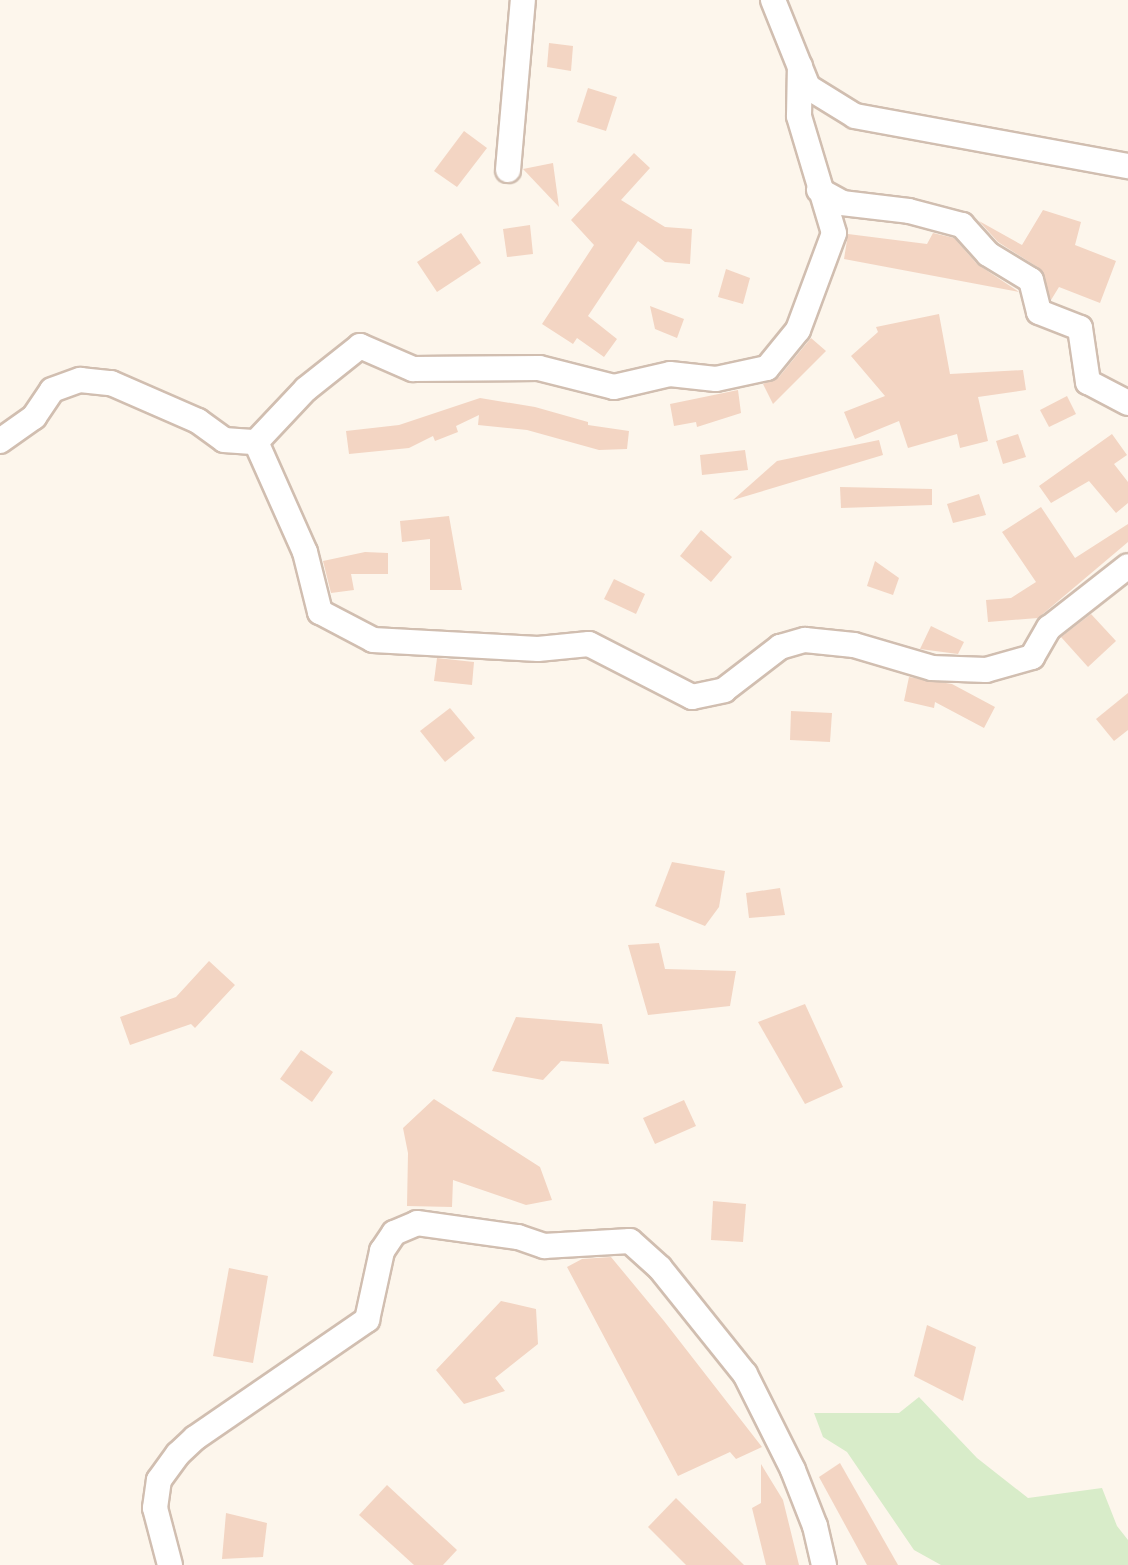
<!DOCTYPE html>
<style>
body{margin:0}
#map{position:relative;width:1128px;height:1565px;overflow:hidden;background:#fdf6ec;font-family:Cabin,sans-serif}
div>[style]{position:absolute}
.green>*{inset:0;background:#d8ecc9}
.building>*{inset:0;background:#f3d5c3}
.roads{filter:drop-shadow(2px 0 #d1beb0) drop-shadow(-2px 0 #d1beb0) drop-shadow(0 2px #d1beb0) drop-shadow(0 -2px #d1beb0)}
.street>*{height:24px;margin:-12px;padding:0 12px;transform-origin:12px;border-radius:12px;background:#fff}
span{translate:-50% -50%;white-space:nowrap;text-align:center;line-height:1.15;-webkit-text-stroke:6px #fffaf3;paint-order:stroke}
</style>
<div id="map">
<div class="green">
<i style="clip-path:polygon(919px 1397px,977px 1458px,1028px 1498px,1102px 1488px,1117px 1526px,1128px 1540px,1128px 1565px,941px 1565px,914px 1550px,847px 1452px,823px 1437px,814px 1413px,899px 1413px)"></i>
</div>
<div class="building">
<i style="clip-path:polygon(549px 43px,573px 46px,571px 71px,547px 67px)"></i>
<i style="clip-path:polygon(588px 88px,617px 97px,606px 131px,577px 122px)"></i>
<i style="clip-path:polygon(464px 131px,487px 148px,457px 187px,434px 171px)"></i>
<i style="clip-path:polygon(634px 153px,650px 168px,621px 200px,665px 227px,692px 229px,690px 264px,665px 262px,638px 241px,588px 316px,617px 339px,604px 357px,577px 338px,573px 344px,542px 324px,594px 245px,571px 220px)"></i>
<i style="clip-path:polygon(553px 163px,559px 207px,523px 169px)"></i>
<i style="clip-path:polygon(1043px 210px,1081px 222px,1075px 245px,1116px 261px,1100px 303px,1059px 287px,1051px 300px,1039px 268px,998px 242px,979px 221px,1022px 245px)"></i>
<i style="clip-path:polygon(530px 225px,533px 254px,507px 257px,503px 229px)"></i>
<i style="clip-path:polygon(461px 233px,481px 263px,437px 292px,417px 262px)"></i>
<i style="clip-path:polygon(933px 233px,954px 238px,977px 264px,1019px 292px,844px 259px,848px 234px,927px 244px)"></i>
<i style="clip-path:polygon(726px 269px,750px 278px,743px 304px,718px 297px)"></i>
<i style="clip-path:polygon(650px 306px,684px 319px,677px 338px,655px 329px)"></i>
<i style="clip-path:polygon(939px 314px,950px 374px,1023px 370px,1026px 390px,978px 397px,988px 441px,960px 448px,957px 434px,908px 448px,899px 421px,855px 439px,844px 412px,885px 396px,851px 356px,878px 332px,876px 327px)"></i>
<i style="clip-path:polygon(811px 338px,826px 351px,773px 404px,763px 384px,779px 377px)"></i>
<i style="clip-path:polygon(738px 390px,741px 413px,697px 427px,696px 422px,674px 426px,670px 404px)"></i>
<i style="clip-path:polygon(1067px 396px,1076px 414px,1049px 427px,1040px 410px)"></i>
<i style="clip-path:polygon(480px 398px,535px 407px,588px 422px,588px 425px,629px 431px,627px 449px,599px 450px,527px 430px,478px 425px,479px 415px,456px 426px,458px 432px,435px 441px,433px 436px,409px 448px,349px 454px,346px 431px,399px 425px)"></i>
<i style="clip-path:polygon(1018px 434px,1026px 457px,1003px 464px,996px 441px)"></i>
<i style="clip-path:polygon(1112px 434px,1127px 455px,1114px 464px,1128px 482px,1128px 503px,1116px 513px,1089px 481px,1051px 503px,1039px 486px)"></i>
<i style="clip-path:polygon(879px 440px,883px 455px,733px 500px,777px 461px)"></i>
<i style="clip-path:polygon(745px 450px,748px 470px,702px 475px,700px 455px)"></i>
<i style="clip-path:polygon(840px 487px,932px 489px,932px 505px,841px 508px)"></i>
<i style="clip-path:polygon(979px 494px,986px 515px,953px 523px,947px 504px)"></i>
<i style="clip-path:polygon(1041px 507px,1075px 558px,1128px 524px,1128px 542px,1038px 618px,988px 622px,986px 600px,1011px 598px,1036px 582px,1002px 532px)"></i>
<i style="clip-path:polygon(449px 516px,462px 590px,430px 590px,430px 539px,402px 542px,400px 521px)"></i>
<i style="clip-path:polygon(701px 530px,732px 557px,711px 582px,680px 556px)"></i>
<i style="clip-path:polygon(365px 552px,388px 553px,388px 574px,351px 574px,354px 590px,331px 593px,323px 561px)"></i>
<i style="clip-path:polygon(875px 561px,899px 578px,893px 595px,867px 586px)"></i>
<i style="clip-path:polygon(614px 579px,645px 594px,636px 614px,604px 599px)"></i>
<i style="clip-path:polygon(1091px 614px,1116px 641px,1088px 667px,1061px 637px)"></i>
<i style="clip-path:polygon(931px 626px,964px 642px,958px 654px,920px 649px)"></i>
<i style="clip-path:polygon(437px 658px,474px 662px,472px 685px,434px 681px)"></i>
<i style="clip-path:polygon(909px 677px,952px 684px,995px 707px,984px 728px,935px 702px,934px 708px,904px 701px)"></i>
<i style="clip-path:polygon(1128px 693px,1128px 730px,1114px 741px,1096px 719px)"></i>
<i style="clip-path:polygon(450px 708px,475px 738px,445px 762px,420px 731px)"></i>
<i style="clip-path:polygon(791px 711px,832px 713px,830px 742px,790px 740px)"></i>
<i style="clip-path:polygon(672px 862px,725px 871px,719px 907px,705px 926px,655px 906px)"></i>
<i style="clip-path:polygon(780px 888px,785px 915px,749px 918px,746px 893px)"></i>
<i style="clip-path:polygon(659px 943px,665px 969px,736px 971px,730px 1006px,648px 1015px,628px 945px)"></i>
<i style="clip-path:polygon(209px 961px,235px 985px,195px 1028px,191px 1024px,130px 1045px,120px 1017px,176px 997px)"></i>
<i style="clip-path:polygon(805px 1004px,843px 1087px,805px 1104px,758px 1022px)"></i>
<i style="clip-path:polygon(516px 1017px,602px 1024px,609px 1064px,561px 1061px,543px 1080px,492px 1071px)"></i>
<i style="clip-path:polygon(301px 1050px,333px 1072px,312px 1102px,280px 1079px)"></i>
<i style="clip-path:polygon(434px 1099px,540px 1167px,552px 1200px,526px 1205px,453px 1180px,452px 1207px,407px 1206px,408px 1153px,403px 1128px)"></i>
<i style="clip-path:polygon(684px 1100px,696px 1126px,655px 1144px,643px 1118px)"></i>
<i style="clip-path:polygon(713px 1201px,746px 1204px,743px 1242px,711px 1240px)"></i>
<i style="clip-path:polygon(611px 1257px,664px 1321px,762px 1447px,736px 1459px,730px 1452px,678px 1476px,567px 1267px,582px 1259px)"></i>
<i style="clip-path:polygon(229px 1268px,268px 1276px,253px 1363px,213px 1356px)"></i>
<i style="clip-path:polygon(501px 1301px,536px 1309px,538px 1344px,495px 1378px,505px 1391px,464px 1404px,436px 1370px)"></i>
<i style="clip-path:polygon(927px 1325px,976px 1347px,963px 1401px,914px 1376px)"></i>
<i style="clip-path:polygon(840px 1463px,898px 1565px,867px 1565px,819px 1477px)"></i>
<i style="clip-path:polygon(761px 1464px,783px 1500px,799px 1565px,766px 1565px,752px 1508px,761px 1503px)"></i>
<i style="clip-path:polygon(387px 1485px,457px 1550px,443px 1565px,414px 1565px,359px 1515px)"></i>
<i style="clip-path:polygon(676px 1498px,744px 1565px,686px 1565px,648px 1527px)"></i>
<i style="clip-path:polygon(226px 1513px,267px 1523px,263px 1557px,222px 1559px)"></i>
</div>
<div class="roads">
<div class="street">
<i style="left:773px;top:0;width:94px;rotate:68.1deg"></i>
<i style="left:808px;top:87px;width:55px;rotate:31.7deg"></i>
<i style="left:855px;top:116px;width:278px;rotate:10.4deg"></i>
<i style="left:508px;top:170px;width:171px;rotate:-85deg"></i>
<i style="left:819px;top:190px;width:26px;rotate:29deg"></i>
<i style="left:842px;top:203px;width:67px;rotate:6.8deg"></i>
<i style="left:909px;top:211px;width:55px;rotate:14.8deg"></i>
<i style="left:962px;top:225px;width:39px;rotate:48deg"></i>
<i style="left:988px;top:254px;width:50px;rotate:31.2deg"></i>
<i style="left:1031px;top:280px;width:33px;rotate:76deg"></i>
<i style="left:1039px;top:312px;width:44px;rotate:21.3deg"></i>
<i style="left:1080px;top:328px;width:55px;rotate:81.6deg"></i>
<i style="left:1088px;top:382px;width:45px;rotate:27.7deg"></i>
<i style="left:0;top:441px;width:42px;rotate:-35.2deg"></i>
<i style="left:34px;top:417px;width:32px;rotate:-56deg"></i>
<i style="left:52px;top:390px;width:30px;rotate:-20deg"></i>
<i style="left:80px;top:380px;width:31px;rotate:6deg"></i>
<i style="left:111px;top:383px;width:95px;rotate:23.6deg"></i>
<i style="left:198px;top:421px;width:32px;rotate:36deg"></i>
<i style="left:224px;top:440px;width:32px;rotate:4deg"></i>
<i style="left:256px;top:442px;width:73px;rotate:-46.7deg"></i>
<i style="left:306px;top:389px;width:69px;rotate:-38.5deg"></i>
<i style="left:360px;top:346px;width:58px;rotate:23.5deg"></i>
<i style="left:413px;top:369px;width:126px;rotate:-0.5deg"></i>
<i style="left:539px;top:368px;width:77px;rotate:14.2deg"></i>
<i style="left:614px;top:387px;width:57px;rotate:-13.1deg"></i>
<i style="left:670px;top:374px;width:46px;rotate:6.2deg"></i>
<i style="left:716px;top:379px;width:52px;rotate:-12.2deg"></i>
<i style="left:767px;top:368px;width:49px;rotate:-50.8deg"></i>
<i style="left:798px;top:330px;width:103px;rotate:-69.6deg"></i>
<i style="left:834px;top:233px;width:122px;rotate:-106.7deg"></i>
<i style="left:799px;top:116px;width:50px;rotate:-88.9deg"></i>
<i style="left:256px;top:442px;width:120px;rotate:66deg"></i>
<i style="left:305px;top:552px;width:62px;rotate:76deg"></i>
<i style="left:320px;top:612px;width:60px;rotate:27.8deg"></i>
<i style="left:373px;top:640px;width:165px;rotate:3.1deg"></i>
<i style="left:538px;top:649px;width:51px;rotate:-5.6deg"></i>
<i style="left:589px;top:644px;width:116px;rotate:27.2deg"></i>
<i style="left:692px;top:697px;width:33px;rotate:-12deg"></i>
<i style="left:724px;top:690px;width:71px;rotate:-37.5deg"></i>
<i style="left:780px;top:647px;width:26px;rotate:-16deg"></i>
<i style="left:805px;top:640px;width:49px;rotate:5.8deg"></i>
<i style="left:854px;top:645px;width:81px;rotate:16.4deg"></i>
<i style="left:932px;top:668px;width:54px;rotate:2.1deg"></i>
<i style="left:986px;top:670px;width:48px;rotate:-15.8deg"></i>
<i style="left:1032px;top:657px;width:34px;rotate:-60deg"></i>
<i style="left:1049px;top:628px;width:100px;rotate:-38.1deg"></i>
<i style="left:170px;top:1565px;width:59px;rotate:-104.7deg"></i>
<i style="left:155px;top:1508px;width:28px;rotate:-82deg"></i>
<i style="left:159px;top:1480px;width:32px;rotate:-54deg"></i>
<i style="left:178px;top:1454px;width:23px;rotate:-43deg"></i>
<i style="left:195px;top:1438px;width:209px;rotate:-34.5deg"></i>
<i style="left:367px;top:1320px;width:71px;rotate:-77.7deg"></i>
<i style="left:382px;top:1251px;width:22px;rotate:-56deg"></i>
<i style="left:394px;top:1233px;width:25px;rotate:-23deg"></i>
<i style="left:417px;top:1223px;width:102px;rotate:7.9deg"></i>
<i style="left:518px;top:1237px;width:28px;rotate:19deg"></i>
<i style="left:544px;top:1246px;width:86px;rotate:-3.3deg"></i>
<i style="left:630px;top:1241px;width:40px;rotate:42deg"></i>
<i style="left:660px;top:1268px;width:136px;rotate:51.3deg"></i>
<i style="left:745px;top:1374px;width:107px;rotate:63.4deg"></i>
<i style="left:793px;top:1470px;width:60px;rotate:68.6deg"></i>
<i style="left:815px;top:1526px;width:40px;rotate:77deg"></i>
</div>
</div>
</div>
